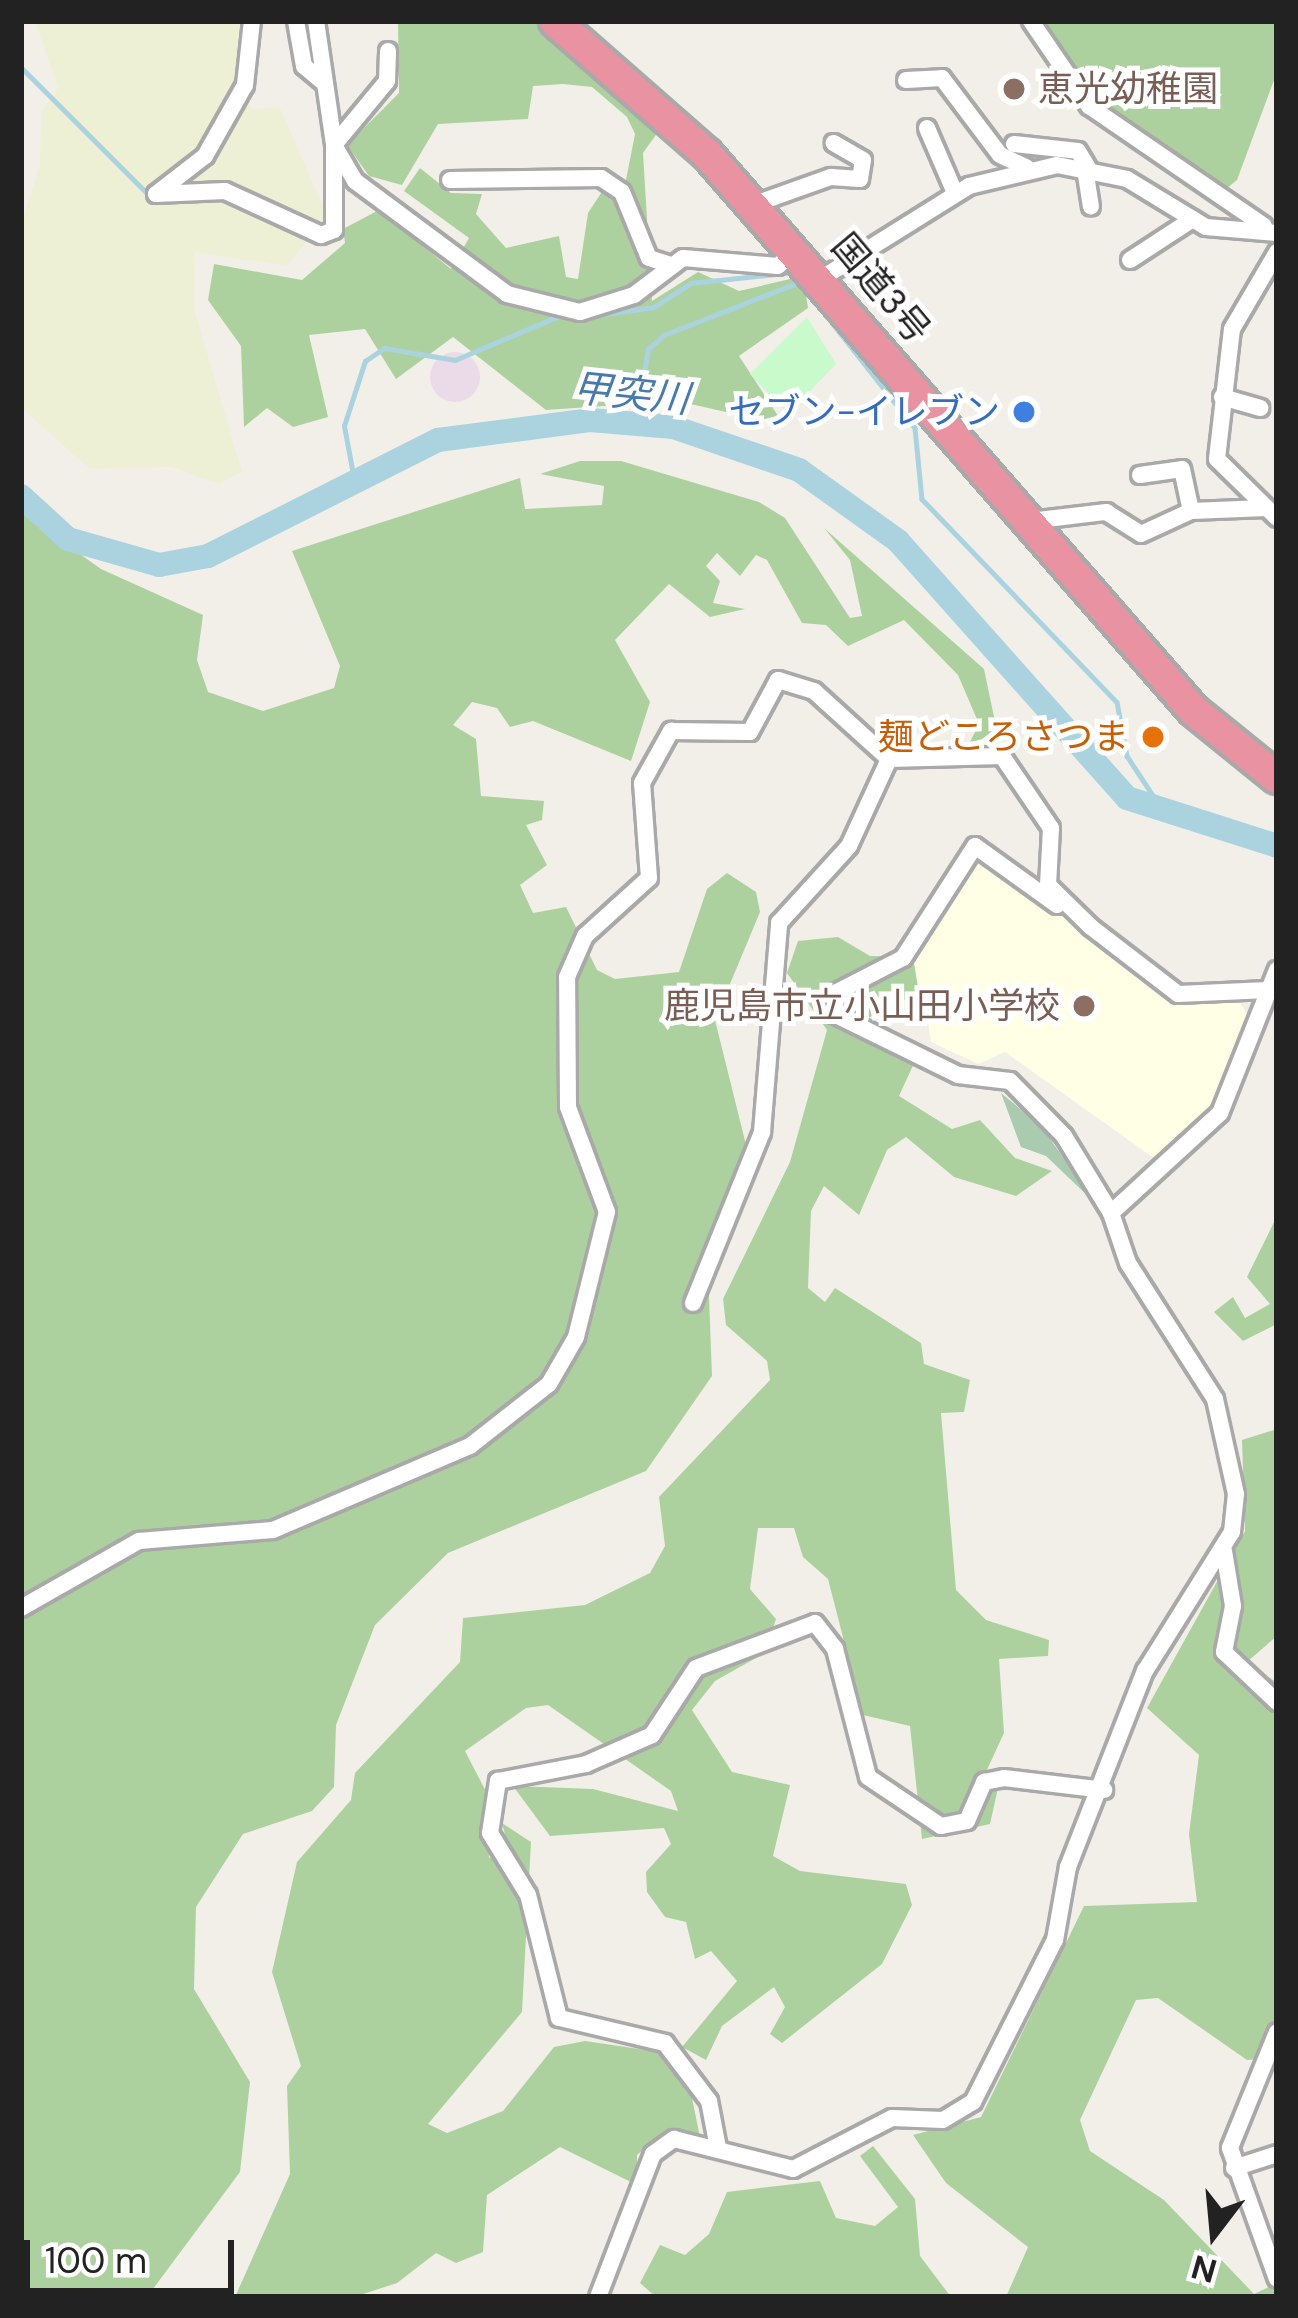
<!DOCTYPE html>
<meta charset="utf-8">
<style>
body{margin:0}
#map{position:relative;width:1298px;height:2318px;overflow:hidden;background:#f2efe9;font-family:"DM Sans","Noto Sans JP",sans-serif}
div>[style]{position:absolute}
.industrial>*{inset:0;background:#ebdbe8}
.round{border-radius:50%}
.education>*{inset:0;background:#ffffe5}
.farmland>*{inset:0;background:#eef0d5}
.forest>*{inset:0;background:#add19e}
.cemetery>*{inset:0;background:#aacbaf}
.park>*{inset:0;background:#c8facc}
.stream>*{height:4.5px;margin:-2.25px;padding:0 2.25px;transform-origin:2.25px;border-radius:2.25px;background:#aad3df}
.river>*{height:24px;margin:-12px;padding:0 12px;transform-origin:12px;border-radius:12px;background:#aad3df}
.roads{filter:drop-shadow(3px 0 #a9a9a9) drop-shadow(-3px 0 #a9a9a9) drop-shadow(0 3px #a9a9a9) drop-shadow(0 -3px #a9a9a9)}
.street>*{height:16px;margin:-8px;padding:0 8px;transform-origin:8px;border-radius:8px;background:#fff}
.highway>*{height:30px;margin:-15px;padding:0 15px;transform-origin:15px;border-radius:15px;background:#e892a2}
.dots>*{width:33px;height:33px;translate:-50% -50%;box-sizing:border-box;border:6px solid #fff;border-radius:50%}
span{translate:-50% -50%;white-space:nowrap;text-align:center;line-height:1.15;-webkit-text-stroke:10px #fff;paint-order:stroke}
.education-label{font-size:36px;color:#785e54}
.left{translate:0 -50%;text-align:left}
.right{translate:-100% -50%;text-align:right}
.street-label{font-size:36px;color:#222}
.shop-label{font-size:36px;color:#366cbe}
.food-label{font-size:36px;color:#c56008}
.water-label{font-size:39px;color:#4a7aab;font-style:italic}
.frame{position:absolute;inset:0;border:24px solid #222;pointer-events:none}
.north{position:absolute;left:1154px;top:2174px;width:120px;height:120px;-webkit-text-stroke:9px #fff;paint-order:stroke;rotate:196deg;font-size:33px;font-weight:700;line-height:48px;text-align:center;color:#222}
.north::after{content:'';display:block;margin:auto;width:42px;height:54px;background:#222;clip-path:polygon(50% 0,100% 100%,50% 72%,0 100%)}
.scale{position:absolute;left:24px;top:2240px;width:210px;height:54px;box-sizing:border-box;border:6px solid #222;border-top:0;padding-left:15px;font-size:36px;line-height:42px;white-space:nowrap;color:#222;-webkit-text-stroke:9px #fff;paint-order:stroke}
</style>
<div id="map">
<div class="industrial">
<i class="round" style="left:430px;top:352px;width:50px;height:50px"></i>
</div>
<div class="education">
<i style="clip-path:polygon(975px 850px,1176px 1000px,1239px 1001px,1249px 1017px,1210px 1111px,1158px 1161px,1005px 1052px,978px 1064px,931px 1042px,926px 1007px,896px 970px)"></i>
</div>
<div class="farmland">
<i style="clip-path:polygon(35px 21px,242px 21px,234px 83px,252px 109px,280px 108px,327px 215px,287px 266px,195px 252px,194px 308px,242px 472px,219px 484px,172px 467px,90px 469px,21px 408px,21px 224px,40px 165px,41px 113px,58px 88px)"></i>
</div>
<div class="forest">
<i style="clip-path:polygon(398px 21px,542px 21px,652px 122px,658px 132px,643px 153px,652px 301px,698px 272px,739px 291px,803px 276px,808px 308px,739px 356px,784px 425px,677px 401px,546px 410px,453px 337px,396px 379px,365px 329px,309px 335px,328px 417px,293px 427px,267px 408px,244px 427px,241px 346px,208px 300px,214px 264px,302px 280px,345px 243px,343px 229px,379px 210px,451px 269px,469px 238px,404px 191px,420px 168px,451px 193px,482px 194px,476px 214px,506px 248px,559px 236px,566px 277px,578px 279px,588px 213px,605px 187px,624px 190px,635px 134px,627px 117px,592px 87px,563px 84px,533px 86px,528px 119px,438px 124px,402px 185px,369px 176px,347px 145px,399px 93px)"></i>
<i style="clip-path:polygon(1041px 21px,1277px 21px,1277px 72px,1237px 180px,1212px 200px,1108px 132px)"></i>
<i style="clip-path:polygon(580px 461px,621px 461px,759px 502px,785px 518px,850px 618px,862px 616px,850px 560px,824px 528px,984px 669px,998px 736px,970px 742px,979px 724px,958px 675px,904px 620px,848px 646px,826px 625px,802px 623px,767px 560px,756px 555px,740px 576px,717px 553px,706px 566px,720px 581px,713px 603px,745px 609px,710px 617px,669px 584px,615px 640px,650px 702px,631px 761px,533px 721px,510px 727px,497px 708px,472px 702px,453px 725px,476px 739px,481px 796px,544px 801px,542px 820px,526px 825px,547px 865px,520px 885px,533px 913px,566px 907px,597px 970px,615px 979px,679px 972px,707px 889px,727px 873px,756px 892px,760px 912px,715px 1020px,752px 1169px,708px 1270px,712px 1376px,646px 1471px,448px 1553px,375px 1625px,336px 1725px,334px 1787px,312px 1811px,243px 1834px,196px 1907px,194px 1989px,250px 2082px,240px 2172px,147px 2297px,21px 2297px,21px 512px,101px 569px,203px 615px,197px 660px,208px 692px,263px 711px,334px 688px,340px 666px,292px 551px,520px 478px,525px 509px,602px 505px,604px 486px,540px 474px)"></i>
<i style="clip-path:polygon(838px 937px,870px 956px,913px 957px,919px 993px,866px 1019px,870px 1044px,916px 1059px,899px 1096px,952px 1129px,980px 1120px,1015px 1158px,1052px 1171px,1016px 1196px,954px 1177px,906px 1137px,887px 1150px,859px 1215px,824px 1186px,811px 1211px,808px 1288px,825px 1302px,835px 1288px,921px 1343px,924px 1364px,970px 1380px,964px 1412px,941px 1413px,956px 1590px,986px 1620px,1049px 1640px,1048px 1656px,999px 1659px,1004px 1733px,980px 1785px,998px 1788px,990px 1824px,922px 1839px,910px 1726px,863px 1715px,828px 1579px,803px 1557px,794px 1528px,758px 1528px,750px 1589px,776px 1619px,765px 1653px,715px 1681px,692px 1710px,732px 1772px,790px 1785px,773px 1856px,800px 1871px,906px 1884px,912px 1905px,882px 1964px,782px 2043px,770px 2034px,785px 2007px,774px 1987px,722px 2026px,706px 2060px,682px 2047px,737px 1981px,711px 1951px,695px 1959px,686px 1922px,665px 1917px,647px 1892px,646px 1872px,671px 1844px,664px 1828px,550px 1836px,513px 1786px,593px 1789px,678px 1811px,671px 1791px,548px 1705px,526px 1708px,465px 1751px,492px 1803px,489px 1858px,508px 1846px,502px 1823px,531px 1842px,522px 2012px,428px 2124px,447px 2133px,503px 2111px,554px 2047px,585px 2041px,660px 2052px,686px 2069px,700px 2137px,663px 2132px,637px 2155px,637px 2185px,560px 2147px,487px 2195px,483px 2252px,456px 2263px,436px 2253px,397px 2283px,354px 2297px,235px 2297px,290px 2174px,287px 2086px,301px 2066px,272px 1972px,297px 1862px,351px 1800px,355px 1773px,460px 1662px,463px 1618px,585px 1605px,650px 1573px,665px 1546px,659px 1497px,770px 1380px,767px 1361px,726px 1325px,723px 1299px,790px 1162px,827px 1030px,787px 973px,798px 941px)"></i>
<i style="clip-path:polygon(1277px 1216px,1277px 1324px,1243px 1341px,1214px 1312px,1233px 1297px,1245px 1318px,1270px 1304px,1247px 1277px)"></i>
<i style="clip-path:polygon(1277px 1429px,1277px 1636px,1247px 1662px,1277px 1683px,1277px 2058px,1247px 2060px,1158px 1998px,1136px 2000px,1080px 2120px,1090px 2151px,1164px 2200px,1254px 2294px,1271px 2286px,1277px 2297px,1006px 2297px,1028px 2247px,946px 2183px,913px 2135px,981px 2117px,1084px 1906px,1197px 1902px,1189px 1834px,1199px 1755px,1147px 1708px,1245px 1531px,1242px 1440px)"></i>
<i style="clip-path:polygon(873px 2146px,915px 2199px,920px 2256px,951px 2297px,656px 2297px,640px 2283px,660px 2245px,685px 2255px,709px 2234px,727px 2192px,820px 2181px,836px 2218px,875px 2226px,898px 2207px,860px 2156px)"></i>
</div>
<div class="cemetery">
<i style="clip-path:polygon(1001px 1093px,1042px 1127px,1093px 1201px,1046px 1156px,1021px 1147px)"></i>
</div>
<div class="park">
<i style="clip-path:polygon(807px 317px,836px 364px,788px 414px,750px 374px)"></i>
</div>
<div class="stream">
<i style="left:21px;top:67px;width:181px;rotate:45deg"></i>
<i style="left:808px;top:292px;width:173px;rotate:51.8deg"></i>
<i style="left:915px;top:428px;width:71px;rotate:84.4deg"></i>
<i style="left:922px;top:499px;width:281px;rotate:46.2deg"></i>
<i style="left:1117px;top:702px;width:55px;rotate:79.5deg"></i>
<i style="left:1127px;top:756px;width:71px;rotate:56.5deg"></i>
<i style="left:584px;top:317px;width:71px;rotate:-8.1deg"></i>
<i style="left:654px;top:307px;width:44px;rotate:-33deg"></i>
<i style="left:691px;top:283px;width:106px;rotate:-6deg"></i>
<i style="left:635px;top:422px;width:74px;rotate:-79.9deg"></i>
<i style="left:648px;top:349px;width:21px;rotate:-41deg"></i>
<i style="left:664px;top:335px;width:148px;rotate:-21.4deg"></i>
<i style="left:354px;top:480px;width:55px;rotate:-100.5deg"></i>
<i style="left:344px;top:426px;width:68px;rotate:-72.1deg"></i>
<i style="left:365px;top:361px;width:23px;rotate:-34deg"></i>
<i style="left:384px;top:348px;width:72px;rotate:9.6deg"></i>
<i style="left:455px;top:360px;width:115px;rotate:-23deg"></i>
</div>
<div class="river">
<i style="left:21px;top:496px;width:64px;rotate:42.5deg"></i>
<i style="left:68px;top:539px;width:95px;rotate:15.9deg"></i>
<i style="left:159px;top:565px;width:50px;rotate:-10.4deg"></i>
<i style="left:208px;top:556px;width:258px;rotate:-26.8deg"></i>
<i style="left:438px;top:440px;width:153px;rotate:-7.5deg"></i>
<i style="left:590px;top:420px;width:83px;rotate:4.8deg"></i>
<i style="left:673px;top:427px;width:133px;rotate:18.8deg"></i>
<i style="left:799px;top:470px;width:122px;rotate:35.6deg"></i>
<i style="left:898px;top:541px;width:344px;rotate:48.3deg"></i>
<i style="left:1127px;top:798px;width:157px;rotate:17.7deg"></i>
</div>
<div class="roads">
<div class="street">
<i style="left:296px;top:21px;width:46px;rotate:79.9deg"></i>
<i style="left:304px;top:66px;width:23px;rotate:40deg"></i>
<i style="left:316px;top:21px;width:125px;rotate:81.7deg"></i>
<i style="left:334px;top:145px;width:42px;rotate:59.7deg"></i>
<i style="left:355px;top:181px;width:189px;rotate:36.6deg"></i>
<i style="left:507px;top:294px;width:75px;rotate:13.9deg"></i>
<i style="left:580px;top:312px;width:57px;rotate:-17.5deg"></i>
<i style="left:634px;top:295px;width:61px;rotate:-37.1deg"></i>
<i style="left:683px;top:258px;width:95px;rotate:4.8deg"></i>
<i style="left:778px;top:266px;width:25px;rotate:-43deg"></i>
<i style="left:1031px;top:21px;width:103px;rotate:55.7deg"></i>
<i style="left:1089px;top:106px;width:212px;rotate:34.4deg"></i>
<i style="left:906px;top:80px;width:36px;rotate:-3deg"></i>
<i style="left:942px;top:78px;width:96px;rotate:53deg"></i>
<i style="left:1000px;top:155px;width:29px;rotate:25deg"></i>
<i style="left:927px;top:128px;width:71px;rotate:66.7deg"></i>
<i style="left:1014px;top:144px;width:64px;rotate:6.2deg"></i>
<i style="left:1078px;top:151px;width:21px;rotate:59deg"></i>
<i style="left:1085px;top:169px;width:38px;rotate:81deg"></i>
<i style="left:450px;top:180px;width:151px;rotate:-0.8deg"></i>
<i style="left:601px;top:178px;width:25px;rotate:34deg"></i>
<i style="left:622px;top:192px;width:71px;rotate:67.8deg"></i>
<i style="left:649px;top:258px;width:25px;rotate:18deg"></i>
<i style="left:156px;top:194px;width:69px;rotate:-2.5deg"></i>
<i style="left:225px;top:191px;width:106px;rotate:24.6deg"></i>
<i style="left:321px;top:235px;width:14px;rotate:-21deg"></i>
<i style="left:334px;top:230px;width:85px;rotate:-90deg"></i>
<i style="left:334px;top:145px;width:83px;rotate:-50.4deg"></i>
<i style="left:387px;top:81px;width:30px;rotate:-88deg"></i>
<i style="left:156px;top:194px;width:62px;rotate:-37.8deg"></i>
<i style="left:205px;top:156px;width:81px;rotate:-60.6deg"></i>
<i style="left:245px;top:85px;width:64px;rotate:-83.8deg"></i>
<i style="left:755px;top:204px;width:81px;rotate:-19.6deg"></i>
<i style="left:831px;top:177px;width:29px;rotate:4deg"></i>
<i style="left:860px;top:179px;width:19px;rotate:-81deg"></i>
<i style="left:863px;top:160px;width:34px;rotate:-150deg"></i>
<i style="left:1277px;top:252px;width:89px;rotate:120.3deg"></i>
<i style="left:1232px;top:329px;width:131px;rotate:96.6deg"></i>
<i style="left:1217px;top:459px;width:84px;rotate:44.5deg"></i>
<i style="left:1130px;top:260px;width:75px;rotate:-33.1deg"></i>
<i style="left:822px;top:278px;width:173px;rotate:-32deg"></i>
<i style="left:969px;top:186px;width:90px;rotate:-13.4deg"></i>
<i style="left:1057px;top:165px;width:71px;rotate:11.3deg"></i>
<i style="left:1127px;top:179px;width:92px;rotate:31.3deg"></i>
<i style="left:1206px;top:227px;width:71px;rotate:4.8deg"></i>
<i style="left:1222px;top:397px;width:40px;rotate:16deg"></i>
<i style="left:1140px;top:475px;width:42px;rotate:-8.1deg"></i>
<i style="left:1182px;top:469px;width:43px;rotate:77.9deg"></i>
<i style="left:1030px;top:521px;width:77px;rotate:-6.8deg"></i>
<i style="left:1106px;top:512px;width:41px;rotate:32.2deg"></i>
<i style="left:1141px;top:534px;width:55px;rotate:-24.7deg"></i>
<i style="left:1191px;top:511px;width:75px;rotate:-2.3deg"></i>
<i style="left:1057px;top:905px;width:101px;rotate:-144.3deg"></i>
<i style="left:975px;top:846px;width:133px;rotate:122.7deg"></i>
<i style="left:903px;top:958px;width:74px;rotate:152.7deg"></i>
<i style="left:837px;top:992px;width:22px;rotate:98deg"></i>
<i style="left:834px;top:1014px;width:138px;rotate:26.2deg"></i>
<i style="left:958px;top:1075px;width:52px;rotate:6.6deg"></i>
<i style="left:1010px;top:1081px;width:77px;rotate:45.5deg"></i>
<i style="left:1064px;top:1136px;width:90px;rotate:58.6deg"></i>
<i style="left:693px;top:1303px;width:184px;rotate:-68deg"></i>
<i style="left:762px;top:1132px;width:210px;rotate:-85.3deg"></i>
<i style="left:779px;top:923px;width:104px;rotate:-47.7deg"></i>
<i style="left:849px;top:846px;width:96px;rotate:-65.3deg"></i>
<i style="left:1224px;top:1551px;width:56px;rotate:80.7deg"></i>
<i style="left:1233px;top:1606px;width:47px;rotate:101.1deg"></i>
<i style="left:1224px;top:1652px;width:73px;rotate:43.3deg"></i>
<i style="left:21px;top:1608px;width:136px;rotate:-29.6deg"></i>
<i style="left:139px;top:1541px;width:134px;rotate:-4.7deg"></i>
<i style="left:273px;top:1530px;width:214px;rotate:-23.1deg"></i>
<i style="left:470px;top:1446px;width:100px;rotate:-38.1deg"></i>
<i style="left:549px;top:1384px;width:54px;rotate:-60.1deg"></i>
<i style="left:576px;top:1337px;width:129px;rotate:-76.1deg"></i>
<i style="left:607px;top:1212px;width:112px;rotate:-110.4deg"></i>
<i style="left:568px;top:1107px;width:130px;rotate:-90.4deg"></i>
<i style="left:567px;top:977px;width:45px;rotate:-66.3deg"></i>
<i style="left:585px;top:936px;width:86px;rotate:-42.2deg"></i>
<i style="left:649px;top:878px;width:95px;rotate:-94.2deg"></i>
<i style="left:642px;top:783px;width:60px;rotate:-60.9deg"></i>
<i style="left:671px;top:731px;width:79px;rotate:0.7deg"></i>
<i style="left:750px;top:732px;width:59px;rotate:-61.7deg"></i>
<i style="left:778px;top:680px;width:38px;rotate:17deg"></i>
<i style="left:814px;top:691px;width:101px;rotate:42.2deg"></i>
<i style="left:889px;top:759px;width:113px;rotate:-1.5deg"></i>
<i style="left:1002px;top:756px;width:87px;rotate:55.8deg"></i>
<i style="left:1051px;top:828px;width:57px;rotate:93deg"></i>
<i style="left:1048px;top:885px;width:60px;rotate:44.3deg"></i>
<i style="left:1091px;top:927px;width:110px;rotate:37.6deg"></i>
<i style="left:1178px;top:994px;width:90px;rotate:-2.5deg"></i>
<i style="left:1277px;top:2032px;width:125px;rotate:112.1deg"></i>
<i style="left:1230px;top:2148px;width:139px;rotate:70.3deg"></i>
<i style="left:718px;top:2148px;width:48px;rotate:-100.8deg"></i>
<i style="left:709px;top:2101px;width:73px;rotate:-127.2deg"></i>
<i style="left:665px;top:2043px;width:109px;rotate:-166.7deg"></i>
<i style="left:559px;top:2018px;width:127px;rotate:-104.1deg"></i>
<i style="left:528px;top:1895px;width:73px;rotate:-121.5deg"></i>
<i style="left:490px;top:1833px;width:53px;rotate:-81.3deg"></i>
<i style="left:498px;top:1781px;width:90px;rotate:-10.9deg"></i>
<i style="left:586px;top:1764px;width:72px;rotate:-23.7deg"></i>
<i style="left:652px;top:1735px;width:80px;rotate:-56.7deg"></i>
<i style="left:696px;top:1668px;width:127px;rotate:-20.7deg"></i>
<i style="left:815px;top:1623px;width:33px;rotate:52deg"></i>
<i style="left:835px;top:1649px;width:132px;rotate:75.5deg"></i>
<i style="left:868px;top:1777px;width:88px;rotate:33.9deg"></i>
<i style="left:941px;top:1826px;width:26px;rotate:-11deg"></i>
<i style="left:967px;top:1821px;width:43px;rotate:-66.4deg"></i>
<i style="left:984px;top:1782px;width:20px;rotate:-11deg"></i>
<i style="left:1004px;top:1778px;width:101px;rotate:6.8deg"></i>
<i style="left:1234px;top:2168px;width:45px;rotate:-18deg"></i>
<i style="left:598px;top:2297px;width:153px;rotate:-69deg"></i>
<i style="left:653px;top:2154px;width:26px;rotate:-36deg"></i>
<i style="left:674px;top:2139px;width:123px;rotate:14.1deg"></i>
<i style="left:793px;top:2169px;width:111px;rotate:-27.3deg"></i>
<i style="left:892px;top:2118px;width:51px;rotate:2.2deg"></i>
<i style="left:943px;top:2120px;width:35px;rotate:-31deg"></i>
<i style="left:973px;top:2102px;width:182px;rotate:-63.2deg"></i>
<i style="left:1055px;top:1940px;width:74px;rotate:-79.9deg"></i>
<i style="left:1068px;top:1867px;width:211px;rotate:-68.6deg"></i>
<i style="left:1145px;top:1671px;width:164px;rotate:-58deg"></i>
<i style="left:1232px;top:1532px;width:38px;rotate:-84deg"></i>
<i style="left:1236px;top:1494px;width:97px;rotate:-102.5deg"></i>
<i style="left:1215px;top:1399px;width:161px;rotate:-122.6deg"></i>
<i style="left:1128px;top:1263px;width:53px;rotate:-108.8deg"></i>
<i style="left:1111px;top:1213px;width:148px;rotate:-42.5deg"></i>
<i style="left:1220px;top:1113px;width:154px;rotate:-68.3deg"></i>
</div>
<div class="highway">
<i style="left:555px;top:21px;width:202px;rotate:41.2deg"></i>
<i style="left:707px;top:154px;width:738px;rotate:48.84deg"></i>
<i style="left:1193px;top:710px;width:108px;rotate:39deg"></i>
</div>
</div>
<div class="dots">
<i style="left:1014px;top:89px;background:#8d6e63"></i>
<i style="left:1024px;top:412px;background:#3f7fe0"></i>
<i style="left:1153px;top:737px;background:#e8710a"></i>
<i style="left:1084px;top:1006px;background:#8d6e63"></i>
</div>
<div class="education-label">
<span class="left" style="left:1038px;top:89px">恵光幼稚園</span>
<span class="right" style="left:1060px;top:1006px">鹿児島市立小山田小学校</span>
</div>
<div class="street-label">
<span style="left:881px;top:288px;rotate:50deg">国道3号</span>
</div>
<div class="shop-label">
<span class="right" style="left:1000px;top:412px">セブン-イレブン</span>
</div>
<div class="food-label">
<span class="right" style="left:1129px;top:737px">麺どころさつま</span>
</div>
<div class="water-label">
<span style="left:631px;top:394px;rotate:6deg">甲突川</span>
</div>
<div class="frame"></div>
<div class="north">N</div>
<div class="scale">100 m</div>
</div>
